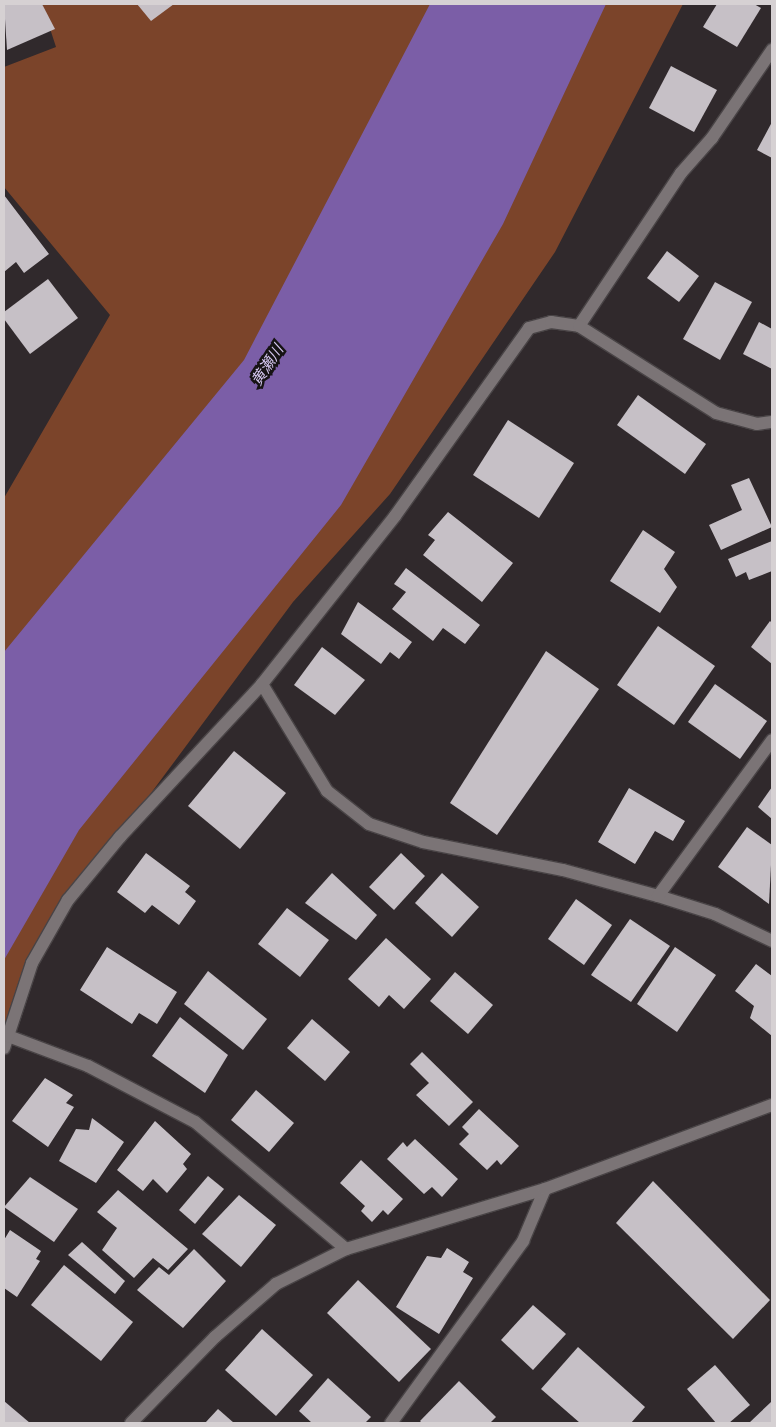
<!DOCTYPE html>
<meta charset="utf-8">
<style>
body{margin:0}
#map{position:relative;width:776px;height:1427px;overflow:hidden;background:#30292c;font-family:"Open Sans","Noto Sans JP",sans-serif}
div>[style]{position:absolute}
.green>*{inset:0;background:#7b442a}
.water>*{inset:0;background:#7b5ea7}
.building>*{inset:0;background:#c6c0c6}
.roads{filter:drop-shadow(1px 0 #494446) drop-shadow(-1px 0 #494446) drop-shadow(0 1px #494446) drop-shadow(0 -1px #494446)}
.minor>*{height:12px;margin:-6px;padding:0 6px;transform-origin:6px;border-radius:6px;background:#7b7476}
.tertiary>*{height:12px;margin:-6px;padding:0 6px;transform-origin:6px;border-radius:6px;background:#7b7476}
span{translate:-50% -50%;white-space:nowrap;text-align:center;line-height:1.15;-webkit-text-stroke:5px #161314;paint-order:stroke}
.water-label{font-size:15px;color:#d6c8f1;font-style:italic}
.frame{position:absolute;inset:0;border:5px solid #d6d1d3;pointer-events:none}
</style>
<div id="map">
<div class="green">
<i style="clip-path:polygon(42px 4px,683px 4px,555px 252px,390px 494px,293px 602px,53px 925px,4px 1052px,4px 498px,110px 315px,4px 187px,4px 67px,56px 47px)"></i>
</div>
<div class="water">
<i style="clip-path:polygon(430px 4px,606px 4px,503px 224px,341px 505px,79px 830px,4px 960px,4px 652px,244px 360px)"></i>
</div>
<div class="building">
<i style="clip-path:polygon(4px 4px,42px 4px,55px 29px,7px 50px)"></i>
<i style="clip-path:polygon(137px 4px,174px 4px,151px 21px)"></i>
<i style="clip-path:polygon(717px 4px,754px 4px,761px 8px,737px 47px,703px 27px)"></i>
<i style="clip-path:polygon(671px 66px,717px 90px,694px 132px,649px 108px)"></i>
<i style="clip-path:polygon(772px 122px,772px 158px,757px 150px)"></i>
<i style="clip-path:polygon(4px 195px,49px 254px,24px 273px,16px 262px,4px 272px)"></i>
<i style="clip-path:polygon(667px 251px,699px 276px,679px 302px,647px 278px)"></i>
<i style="clip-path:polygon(48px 279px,78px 318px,30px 354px,4px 319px,4px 312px)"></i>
<i style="clip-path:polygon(715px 282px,752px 302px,720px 360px,683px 339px)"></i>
<i style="clip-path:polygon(759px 322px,772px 329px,772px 369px,743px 354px)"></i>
<i style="clip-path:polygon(638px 395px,706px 444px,685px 474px,617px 425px)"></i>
<i style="clip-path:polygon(508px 420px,574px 463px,539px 518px,473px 475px)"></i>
<i style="clip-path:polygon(749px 478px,772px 527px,721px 550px,709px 525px,742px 510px,731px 485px)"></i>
<i style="clip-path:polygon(448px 512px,513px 563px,482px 602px,423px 555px,435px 540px,428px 535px)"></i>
<i style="clip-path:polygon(643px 530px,675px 552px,664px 569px,677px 587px,660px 613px,610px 581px)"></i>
<i style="clip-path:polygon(772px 541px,772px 571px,749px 580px,746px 572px,736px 577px,728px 559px)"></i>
<i style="clip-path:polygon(406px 568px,480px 625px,465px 644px,443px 628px,433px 641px,392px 609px,406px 592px,394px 584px)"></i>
<i style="clip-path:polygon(358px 602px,412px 642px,399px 659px,390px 652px,381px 664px,341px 634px)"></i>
<i style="clip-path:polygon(770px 621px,772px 623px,772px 664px,751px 647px)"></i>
<i style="clip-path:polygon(658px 626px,715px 666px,674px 725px,617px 685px)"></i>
<i style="clip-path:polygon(322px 647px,365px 680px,335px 715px,294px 685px)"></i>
<i style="clip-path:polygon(546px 651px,599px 689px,497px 835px,450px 803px)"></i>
<i style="clip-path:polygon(715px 684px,767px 721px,740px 759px,688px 722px)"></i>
<i style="clip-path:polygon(234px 751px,286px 793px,240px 849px,188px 806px)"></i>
<i style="clip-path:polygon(772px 787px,772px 819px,758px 807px)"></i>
<i style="clip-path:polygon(629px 788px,685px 821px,673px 841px,655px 831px,635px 864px,598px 842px)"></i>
<i style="clip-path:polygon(747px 827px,772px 845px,769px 904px,718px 867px)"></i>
<i style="clip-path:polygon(146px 853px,190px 886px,185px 892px,196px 901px,179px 925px,152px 905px,145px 913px,117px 892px)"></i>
<i style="clip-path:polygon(401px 853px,425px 876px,394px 910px,369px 887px)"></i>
<i style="clip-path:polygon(332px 873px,377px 915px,356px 940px,305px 903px)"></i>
<i style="clip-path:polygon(442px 873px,479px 907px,452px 937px,415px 903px)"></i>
<i style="clip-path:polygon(576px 899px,612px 925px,584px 965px,548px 939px)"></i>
<i style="clip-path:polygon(287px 908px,329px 940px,300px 977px,258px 944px)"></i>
<i style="clip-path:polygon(630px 919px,670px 946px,631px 1002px,591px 975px)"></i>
<i style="clip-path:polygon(386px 938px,431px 979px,404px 1009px,389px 995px,379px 1007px,348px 979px)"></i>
<i style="clip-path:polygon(107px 947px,177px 992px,157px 1024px,139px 1013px,132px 1024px,80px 990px)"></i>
<i style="clip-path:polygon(675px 947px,716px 975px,677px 1032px,637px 1004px)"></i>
<i style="clip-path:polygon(756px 964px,772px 976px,772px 1036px,750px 1018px,754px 1006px,735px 991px)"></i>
<i style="clip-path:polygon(208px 971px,267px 1019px,243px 1050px,184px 1004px)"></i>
<i style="clip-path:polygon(455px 972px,493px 1005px,468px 1034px,430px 1001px)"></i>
<i style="clip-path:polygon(180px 1017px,228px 1055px,205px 1093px,152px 1056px)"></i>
<i style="clip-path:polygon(312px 1019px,350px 1052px,325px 1081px,287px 1048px)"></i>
<i style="clip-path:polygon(422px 1052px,473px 1102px,449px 1126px,416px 1095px,429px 1083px,410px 1064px)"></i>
<i style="clip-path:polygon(45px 1078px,73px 1095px,66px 1103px,74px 1107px,48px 1147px,12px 1121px)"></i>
<i style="clip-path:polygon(256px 1090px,294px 1123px,269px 1152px,231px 1120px)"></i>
<i style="clip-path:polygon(479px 1109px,519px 1146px,501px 1165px,497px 1160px,487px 1170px,459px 1144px,469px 1134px,462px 1127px)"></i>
<i style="clip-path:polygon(92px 1118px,124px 1142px,96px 1183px,59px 1161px,76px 1129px,89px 1130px)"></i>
<i style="clip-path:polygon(155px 1121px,191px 1154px,183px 1164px,187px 1169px,167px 1193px,153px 1179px,143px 1191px,117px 1170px)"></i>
<i style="clip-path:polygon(415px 1139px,458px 1179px,442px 1197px,432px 1187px,424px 1194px,387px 1159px,403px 1142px,407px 1147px)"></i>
<i style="clip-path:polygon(361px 1160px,403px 1199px,388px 1215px,383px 1210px,372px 1222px,361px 1211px,365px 1206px,340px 1183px)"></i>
<i style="clip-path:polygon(208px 1176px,224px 1189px,195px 1224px,179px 1210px)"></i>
<i style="clip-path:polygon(30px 1177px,78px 1209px,54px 1242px,4px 1207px)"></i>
<i style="clip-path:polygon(653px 1181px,770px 1300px,733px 1339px,616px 1223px)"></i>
<i style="clip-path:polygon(118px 1190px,188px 1249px,168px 1270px,153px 1258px,134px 1278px,102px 1250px,117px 1228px,97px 1212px)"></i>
<i style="clip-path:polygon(239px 1195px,276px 1225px,241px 1267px,202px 1234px)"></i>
<i style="clip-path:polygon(10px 1230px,41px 1251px,36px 1259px,40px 1261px,17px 1297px,4px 1288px,4px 1240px)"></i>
<i style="clip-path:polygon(82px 1242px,125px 1281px,115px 1294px,68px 1255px)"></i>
<i style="clip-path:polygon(447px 1248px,469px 1262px,463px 1272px,473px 1278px,439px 1334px,396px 1307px,427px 1256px,441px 1258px)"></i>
<i style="clip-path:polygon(194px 1249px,226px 1281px,183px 1328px,137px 1290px,159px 1267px,169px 1275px)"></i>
<i style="clip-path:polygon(64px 1265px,133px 1322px,101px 1361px,31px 1305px)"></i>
<i style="clip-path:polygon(358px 1280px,431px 1349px,399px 1382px,327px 1313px)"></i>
<i style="clip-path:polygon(533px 1305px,566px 1334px,533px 1370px,501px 1340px)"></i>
<i style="clip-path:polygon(262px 1329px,313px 1375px,276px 1416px,225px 1370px)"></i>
<i style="clip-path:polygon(578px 1347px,645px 1407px,631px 1423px,580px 1423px,541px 1389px)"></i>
<i style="clip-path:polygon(715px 1365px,750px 1405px,729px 1423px,716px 1423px,687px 1389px)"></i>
<i style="clip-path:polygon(328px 1378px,371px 1417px,365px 1423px,312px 1423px,299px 1411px)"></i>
<i style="clip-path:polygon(459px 1381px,496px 1417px,490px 1423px,422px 1423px,420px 1421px)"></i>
<i style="clip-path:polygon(4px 1401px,30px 1423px,4px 1423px)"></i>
<i style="clip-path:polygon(771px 1402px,772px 1423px,749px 1423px)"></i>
<i style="clip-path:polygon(218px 1409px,234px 1423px,205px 1423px)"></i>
</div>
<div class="roads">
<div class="minor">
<i style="left:579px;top:326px;width:184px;rotate:-56.3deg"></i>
<i style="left:681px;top:173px;width:47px;rotate:-48.5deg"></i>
<i style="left:712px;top:138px;width:107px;rotate:-55.7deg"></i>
<i style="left:262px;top:684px;width:125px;rotate:58.7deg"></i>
<i style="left:327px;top:791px;width:53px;rotate:38.2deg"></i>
<i style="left:369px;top:824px;width:57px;rotate:18.4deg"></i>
<i style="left:423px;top:842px;width:143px;rotate:11.3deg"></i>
<i style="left:563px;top:870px;width:98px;rotate:15.3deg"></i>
<i style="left:658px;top:896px;width:60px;rotate:17.5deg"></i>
<i style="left:715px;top:914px;width:63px;rotate:25.3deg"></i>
<i style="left:658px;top:896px;width:193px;rotate:-53.8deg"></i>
<i style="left:4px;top:1048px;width:13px;rotate:-72deg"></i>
<i style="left:346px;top:1249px;width:197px;rotate:-139.9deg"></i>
<i style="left:195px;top:1122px;width:121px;rotate:-152.4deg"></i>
<i style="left:88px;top:1066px;width:85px;rotate:-159.4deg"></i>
<i style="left:8px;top:1036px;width:77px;rotate:-71.8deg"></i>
<i style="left:32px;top:963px;width:73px;rotate:-60.3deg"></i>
<i style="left:68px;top:900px;width:82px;rotate:-50.5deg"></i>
<i style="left:120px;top:837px;width:209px;rotate:-47.1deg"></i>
<i style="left:262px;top:684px;width:214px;rotate:-51.6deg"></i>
<i style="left:395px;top:516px;width:231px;rotate:-54.5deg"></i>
<i style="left:529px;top:328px;width:23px;rotate:-15deg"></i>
<i style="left:551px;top:322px;width:28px;rotate:8deg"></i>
<i style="left:579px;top:326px;width:162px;rotate:32.4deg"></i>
<i style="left:716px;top:413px;width:42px;rotate:15deg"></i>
<i style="left:757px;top:424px;width:15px;rotate:-8deg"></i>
<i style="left:391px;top:1423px;width:225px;rotate:-54deg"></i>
<i style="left:523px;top:1241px;width:56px;rotate:-67.1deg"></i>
</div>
<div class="tertiary">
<i style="left:131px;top:1423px;width:120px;rotate:-45.7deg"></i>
<i style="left:215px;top:1337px;width:81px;rotate:-41deg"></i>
<i style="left:276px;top:1284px;width:78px;rotate:-26.6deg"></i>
<i style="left:346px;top:1249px;width:208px;rotate:-16.8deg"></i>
<i style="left:545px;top:1189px;width:242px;rotate:-20.3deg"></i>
</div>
</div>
<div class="water-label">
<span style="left:267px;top:365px;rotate:-57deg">黄瀬川</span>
</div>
<div class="frame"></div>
</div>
